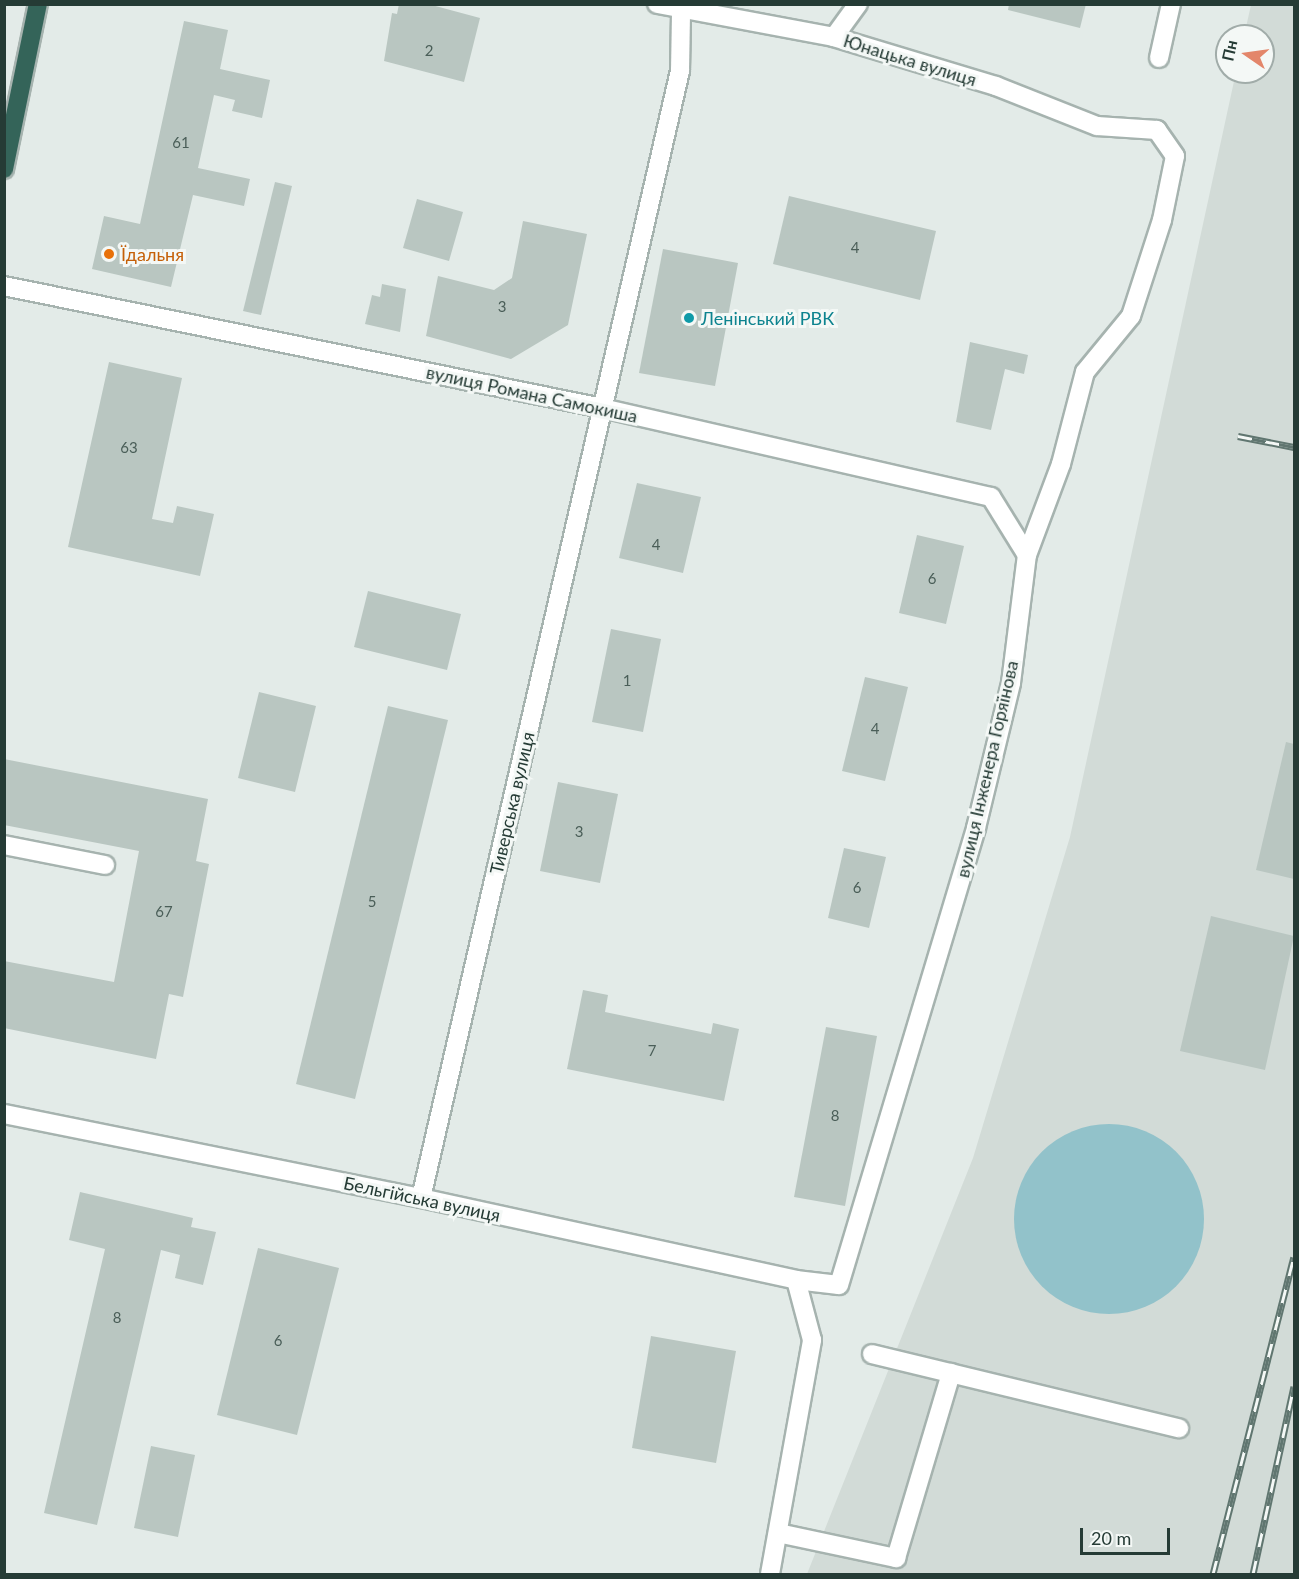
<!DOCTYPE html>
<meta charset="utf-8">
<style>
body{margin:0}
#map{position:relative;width:1299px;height:1579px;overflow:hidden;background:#e3ebe8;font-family:Lato,sans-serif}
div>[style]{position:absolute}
.built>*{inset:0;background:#d2dbd7}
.water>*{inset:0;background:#92c2ca}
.round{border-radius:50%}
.building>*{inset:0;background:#b9c6c1}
.roads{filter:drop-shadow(2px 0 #a6b3af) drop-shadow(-2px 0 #a6b3af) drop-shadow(0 2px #a6b3af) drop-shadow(0 -2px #a6b3af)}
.minor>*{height:18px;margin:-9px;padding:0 9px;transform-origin:9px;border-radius:9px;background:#fff}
.highway>*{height:18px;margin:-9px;padding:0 9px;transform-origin:9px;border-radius:9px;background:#346459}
.rail>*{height:7px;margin-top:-3.5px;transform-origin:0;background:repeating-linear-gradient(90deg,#f4f8f6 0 14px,#607670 0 28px);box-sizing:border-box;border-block:2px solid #607670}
.dots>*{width:16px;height:16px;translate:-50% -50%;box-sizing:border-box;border:3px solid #f4f8f6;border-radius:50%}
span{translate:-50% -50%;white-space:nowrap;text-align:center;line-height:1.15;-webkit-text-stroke:6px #f4f8f6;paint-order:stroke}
.number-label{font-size:15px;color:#4a5e58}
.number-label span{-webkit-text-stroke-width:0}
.street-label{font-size:18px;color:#253b35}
.food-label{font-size:18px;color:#c56008}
.left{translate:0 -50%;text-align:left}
.culture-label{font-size:18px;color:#0d838f}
.frame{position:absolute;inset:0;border:6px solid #253b35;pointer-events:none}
.north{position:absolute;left:1215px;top:24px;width:60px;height:60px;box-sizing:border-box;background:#f4f8f6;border:2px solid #a1aca9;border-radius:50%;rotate:283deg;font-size:16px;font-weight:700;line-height:24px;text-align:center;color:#253b35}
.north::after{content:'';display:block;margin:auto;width:21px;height:27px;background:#e3866a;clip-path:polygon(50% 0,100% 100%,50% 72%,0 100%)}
.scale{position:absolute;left:1080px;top:1528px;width:90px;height:27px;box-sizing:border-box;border:3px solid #253b35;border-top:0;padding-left:8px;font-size:18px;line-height:21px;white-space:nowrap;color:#253b35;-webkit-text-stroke:4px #f4f8f6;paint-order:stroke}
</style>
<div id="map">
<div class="built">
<i style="clip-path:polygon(1251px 5px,1294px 5px,1294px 1574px,807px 1574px,973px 1158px,1070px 837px,1236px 72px,1263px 72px,1263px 36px,1244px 36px)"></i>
</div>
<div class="water">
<i class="round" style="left:1014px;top:1124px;width:190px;height:190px"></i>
</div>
<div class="building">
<i style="clip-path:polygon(399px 4px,428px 4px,480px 18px,464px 82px,384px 61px,392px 13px,397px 14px)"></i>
<i style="clip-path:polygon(1009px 4px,1086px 4px,1080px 28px,1008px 10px)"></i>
<i style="clip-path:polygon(184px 21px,228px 30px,220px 69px,270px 80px,262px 118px,232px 111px,235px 100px,214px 95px,198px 168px,250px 179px,244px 206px,193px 195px,171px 287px,92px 269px,104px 216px,140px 224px)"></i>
<i style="clip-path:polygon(275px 182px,292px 186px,261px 315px,243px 311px)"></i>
<i style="clip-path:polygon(789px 196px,936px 231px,920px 300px,773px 264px)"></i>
<i style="clip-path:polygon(417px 199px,463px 212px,449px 261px,403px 248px)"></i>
<i style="clip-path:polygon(523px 221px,587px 234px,568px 325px,511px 359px,426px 336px,438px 276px,494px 290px,512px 278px)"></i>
<i style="clip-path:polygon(663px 249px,738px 263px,715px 386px,639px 373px)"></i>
<i style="clip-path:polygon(382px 284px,406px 289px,400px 332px,365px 324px,372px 295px,380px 297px)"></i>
<i style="clip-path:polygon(970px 342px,1028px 355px,1024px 374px,1005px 369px,991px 430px,956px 422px)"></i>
<i style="clip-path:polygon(109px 362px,182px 378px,152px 519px,173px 523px,177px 506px,214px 514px,200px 576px,68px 547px)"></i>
<i style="clip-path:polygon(637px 483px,701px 497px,683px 573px,619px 558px)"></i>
<i style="clip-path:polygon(917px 535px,964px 546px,946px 624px,899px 613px)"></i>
<i style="clip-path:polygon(368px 591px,461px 614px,447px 670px,354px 647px)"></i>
<i style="clip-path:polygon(611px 629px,661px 639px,643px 732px,592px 722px)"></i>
<i style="clip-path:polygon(865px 677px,908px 687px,885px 781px,842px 771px)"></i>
<i style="clip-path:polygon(259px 692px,316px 706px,295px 792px,238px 778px)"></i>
<i style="clip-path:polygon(388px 706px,448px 720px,355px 1099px,296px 1084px)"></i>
<i style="clip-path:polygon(1286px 742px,1294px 744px,1294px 879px,1256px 870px)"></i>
<i style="clip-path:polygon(4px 759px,208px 799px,196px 861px,209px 864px,183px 997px,169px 994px,156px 1059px,4px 1028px,4px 961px,114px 982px,139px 851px,4px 825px)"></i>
<i style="clip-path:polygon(558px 782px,618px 794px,600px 883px,540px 871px)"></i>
<i style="clip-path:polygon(844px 848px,886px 857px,869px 928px,828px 918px)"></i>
<i style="clip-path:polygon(1211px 916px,1294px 936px,1265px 1070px,1180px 1051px)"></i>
<i style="clip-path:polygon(583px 990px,608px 995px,605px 1012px,711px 1034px,713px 1023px,739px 1029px,724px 1101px,567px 1069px)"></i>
<i style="clip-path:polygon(826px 1027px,877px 1036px,845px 1206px,794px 1197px)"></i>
<i style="clip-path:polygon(80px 1192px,193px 1218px,191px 1227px,216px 1232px,203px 1285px,175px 1278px,180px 1255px,161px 1250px,97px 1525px,44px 1513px,105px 1249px,69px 1240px)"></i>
<i style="clip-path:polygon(258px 1248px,339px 1268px,297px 1435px,217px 1415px)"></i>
<i style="clip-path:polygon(651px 1336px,736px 1351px,716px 1463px,632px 1448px)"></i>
<i style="clip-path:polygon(151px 1446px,195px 1455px,178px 1537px,134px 1528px)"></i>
</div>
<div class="roads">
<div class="minor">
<i style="left:834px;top:37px;width:41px;rotate:-54deg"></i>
<i style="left:1159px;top:58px;width:55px;rotate:-77.5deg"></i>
<i style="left:4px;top:286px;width:610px;rotate:11.53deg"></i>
<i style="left:602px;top:408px;width:399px;rotate:12.9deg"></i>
<i style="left:991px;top:497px;width:68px;rotate:58.2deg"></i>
<i style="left:4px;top:845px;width:103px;rotate:11.2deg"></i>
<i style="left:4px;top:1114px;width:425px;rotate:11.4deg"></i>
<i style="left:421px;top:1198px;width:384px;rotate:12.3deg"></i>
<i style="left:796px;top:1280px;width:43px;rotate:6.6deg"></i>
<i style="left:839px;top:1285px;width:477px;rotate:-73.3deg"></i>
<i style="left:976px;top:828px;width:149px;rotate:-76.4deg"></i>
<i style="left:1011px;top:683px;width:129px;rotate:-82.9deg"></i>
<i style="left:1027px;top:555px;width:97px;rotate:-69.5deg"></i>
<i style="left:1061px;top:464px;width:95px;rotate:-75.4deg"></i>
<i style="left:1085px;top:372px;width:72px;rotate:-50.6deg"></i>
<i style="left:1131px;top:316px;width:101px;rotate:-72.1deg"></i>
<i style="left:1162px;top:220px;width:65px;rotate:-78.5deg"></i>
<i style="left:1175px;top:156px;width:32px;rotate:-125deg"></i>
<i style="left:1157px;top:130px;width:60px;rotate:-176.2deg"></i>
<i style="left:1097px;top:126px;width:109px;rotate:-158.4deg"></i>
<i style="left:996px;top:86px;width:169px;rotate:-163.2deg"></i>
<i style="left:834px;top:37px;width:180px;rotate:-169.4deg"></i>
<i style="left:421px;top:1198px;width:1156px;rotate:-77.06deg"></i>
<i style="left:680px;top:71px;width:60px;rotate:-89deg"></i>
<i style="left:872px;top:1354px;width:316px;rotate:13.6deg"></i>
<i style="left:778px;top:1533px;width:121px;rotate:12deg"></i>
<i style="left:896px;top:1558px;width:193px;rotate:-73.4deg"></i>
<i style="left:770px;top:1574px;width:238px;rotate:-79.8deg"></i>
<i style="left:812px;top:1340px;width:62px;rotate:-104.9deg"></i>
</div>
<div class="highway">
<i style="left:4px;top:169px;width:168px;rotate:-78.4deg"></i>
</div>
</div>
<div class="rail">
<i style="left:1238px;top:436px;width:57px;rotate:11.1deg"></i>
<i style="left:1213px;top:1574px;width:327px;rotate:-75.7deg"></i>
<i style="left:1253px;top:1574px;width:192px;rotate:-77.7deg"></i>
</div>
<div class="dots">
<i style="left:109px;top:254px;background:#e8710a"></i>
<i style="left:689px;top:318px;background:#0f9aa8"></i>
</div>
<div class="number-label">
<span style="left:429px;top:51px">2</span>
<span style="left:181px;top:143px">61</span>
<span style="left:855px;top:248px">4</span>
<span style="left:502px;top:307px">3</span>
<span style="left:129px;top:448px">63</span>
<span style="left:656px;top:545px">4</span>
<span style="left:932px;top:579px">6</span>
<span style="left:627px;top:681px">1</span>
<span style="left:875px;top:729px">4</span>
<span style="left:579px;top:832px">3</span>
<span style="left:857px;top:888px">6</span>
<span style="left:372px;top:902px">5</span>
<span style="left:164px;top:912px">67</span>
<span style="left:652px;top:1051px">7</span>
<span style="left:835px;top:1116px">8</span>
<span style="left:117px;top:1318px">8</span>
<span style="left:278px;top:1341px">6</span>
</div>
<div class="street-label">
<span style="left:910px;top:60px;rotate:17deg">Юнацька вулиця</span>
<span style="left:532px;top:394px;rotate:12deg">вулиця Романа Самокиша</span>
<span style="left:987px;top:769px;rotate:-77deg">вулиця Інженера Горяїнова</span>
<span style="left:512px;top:803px;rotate:-77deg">Тиверська вулиця</span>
<span style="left:422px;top:1199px;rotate:12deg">Бельгійська вулиця</span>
</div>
<div class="food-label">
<span class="left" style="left:121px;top:254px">Їдальня</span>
</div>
<div class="culture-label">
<span class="left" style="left:701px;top:318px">Ленінський РВК</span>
</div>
<div class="frame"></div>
<div class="north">Пн</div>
<div class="scale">20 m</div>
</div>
